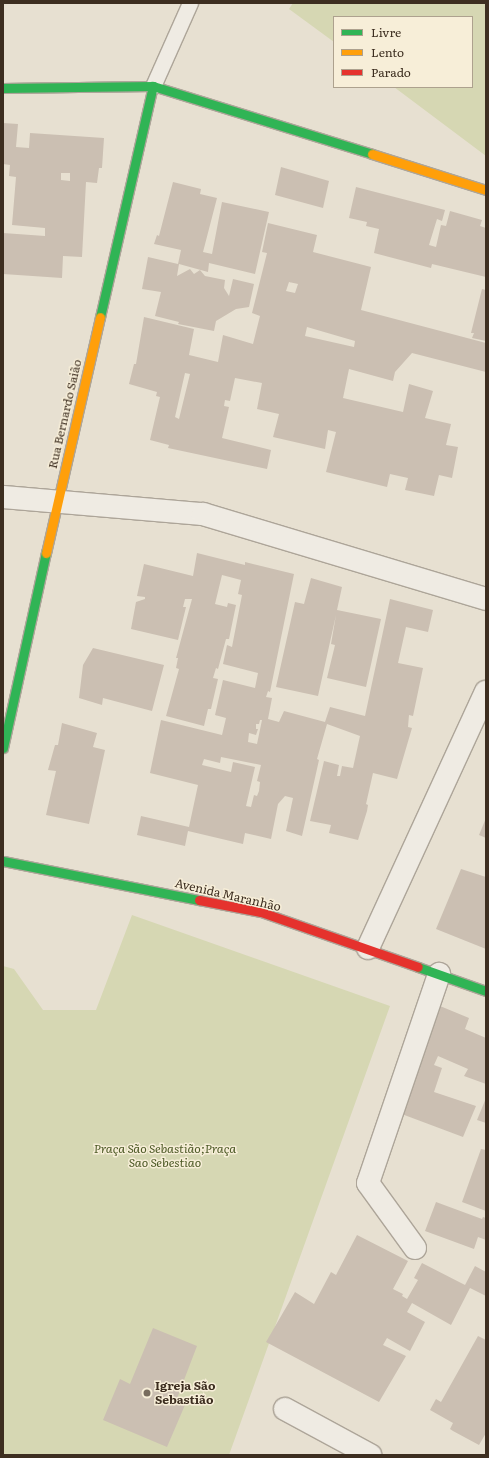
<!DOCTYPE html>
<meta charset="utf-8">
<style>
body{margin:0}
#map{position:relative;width:489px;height:1458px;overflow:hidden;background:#e7e0d1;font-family:Literata,serif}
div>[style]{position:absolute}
.green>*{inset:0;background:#d6d7b3}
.building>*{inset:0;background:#cbbfb2}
.roads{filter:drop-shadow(1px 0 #ada599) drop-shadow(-1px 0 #ada599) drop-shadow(0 1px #ada599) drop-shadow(0 -1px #ada599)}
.lane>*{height:15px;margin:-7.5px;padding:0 7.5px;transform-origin:7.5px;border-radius:7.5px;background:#efebe3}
.street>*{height:22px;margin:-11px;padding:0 11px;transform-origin:11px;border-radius:11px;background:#efebe3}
.fast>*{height:9px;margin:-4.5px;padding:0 4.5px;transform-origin:4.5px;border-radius:4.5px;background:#30b455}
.slow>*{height:9px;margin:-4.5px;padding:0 4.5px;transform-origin:4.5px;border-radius:4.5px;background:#ff9f0a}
.jam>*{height:9px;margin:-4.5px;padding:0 4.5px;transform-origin:4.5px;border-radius:4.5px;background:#e5322d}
.dots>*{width:11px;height:11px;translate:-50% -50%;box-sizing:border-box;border:2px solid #f7eed8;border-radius:50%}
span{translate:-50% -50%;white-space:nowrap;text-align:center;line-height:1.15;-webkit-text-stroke:3px #f7eed8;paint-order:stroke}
.street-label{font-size:12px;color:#3d2e20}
.park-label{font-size:12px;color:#4d5a26;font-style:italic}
.poi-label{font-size:12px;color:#3d2e20;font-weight:700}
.left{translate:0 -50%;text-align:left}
.frame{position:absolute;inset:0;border:4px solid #3d2e20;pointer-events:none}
.legend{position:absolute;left:333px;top:16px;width:140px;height:72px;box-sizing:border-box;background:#f7eed8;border:1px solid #ada18e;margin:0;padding:5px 7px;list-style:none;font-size:12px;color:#3d2e20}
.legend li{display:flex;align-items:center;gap:8px;height:20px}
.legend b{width:20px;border:1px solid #ada18e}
</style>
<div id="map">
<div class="green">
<i style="clip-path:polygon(293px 3px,486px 3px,486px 156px,394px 87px,472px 87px,472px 17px,334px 17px,334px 42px,289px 9px)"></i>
<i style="clip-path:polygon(132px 915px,390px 1006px,229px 1455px,3px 1455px,3px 966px,14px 969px,43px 1010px,96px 1010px)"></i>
</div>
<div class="building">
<i style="clip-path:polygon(evenodd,3px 123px,18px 124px,16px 147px,29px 148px,30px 133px,104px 138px,102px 168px,99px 168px,97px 183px,86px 182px,82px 257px,63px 256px,62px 278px,3px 274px,3px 233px,45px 236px,45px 228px,12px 225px,16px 177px,9px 176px,10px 165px,3px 164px,3px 123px,61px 173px,70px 173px,70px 181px,61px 180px,61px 173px)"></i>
<i style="clip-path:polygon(281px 167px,329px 181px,323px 208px,275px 195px)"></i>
<i style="clip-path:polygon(173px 182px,201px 189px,200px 194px,217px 198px,203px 252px,212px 254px,222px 202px,269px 212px,255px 274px,209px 263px,208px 272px,179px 264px,177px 276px,190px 269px,194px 274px,200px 270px,205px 276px,225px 280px,224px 288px,229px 296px,233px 279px,254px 284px,249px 307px,236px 309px,216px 321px,214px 331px,178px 324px,179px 322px,155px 316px,161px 292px,142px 289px,148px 257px,178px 264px,181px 250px,154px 244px,157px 235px,159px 236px)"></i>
<i style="clip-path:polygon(356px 187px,445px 210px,442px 221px,437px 219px,429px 245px,436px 247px,441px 225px,446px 226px,450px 211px,482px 220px,480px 226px,486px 228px,486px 277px,432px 264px,431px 268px,374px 253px,379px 229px,366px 226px,367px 222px,349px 218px)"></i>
<i style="clip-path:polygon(evenodd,268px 223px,317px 235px,313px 252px,371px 267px,361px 310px,486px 343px,486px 372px,412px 353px,395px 372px,393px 381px,349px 369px,343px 398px,403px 412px,409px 384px,433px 391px,425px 418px,451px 424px,446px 445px,458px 447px,452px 478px,439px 475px,434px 496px,405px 490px,408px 478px,390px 474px,387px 487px,326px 472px,336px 432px,328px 430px,325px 449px,273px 437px,279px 414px,257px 409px,262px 383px,235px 378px,230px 401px,225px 400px,224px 406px,229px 407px,222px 438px,271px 450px,267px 469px,168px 448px,169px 445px,150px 440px,160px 397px,156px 396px,157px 392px,129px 384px,134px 364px,136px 364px,144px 317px,194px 329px,189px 355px,218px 362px,223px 335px,253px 344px,260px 316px,252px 313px,267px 253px,262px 252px,268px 223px,289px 282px,298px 284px,295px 293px,286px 291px,289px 282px,268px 223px,307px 327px,355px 341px,354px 347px,305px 336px,307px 327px,268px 223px,185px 373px,190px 374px,179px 419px,175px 417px,185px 373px)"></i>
<i style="clip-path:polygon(482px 289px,486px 290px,486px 341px,472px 338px,474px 333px,471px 333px)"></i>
<i style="clip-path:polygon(evenodd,197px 553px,245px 565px,245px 562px,294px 574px,270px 692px,268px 691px,266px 697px,272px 698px,268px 719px,279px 722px,284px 711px,325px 722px,330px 707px,365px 716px,390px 599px,433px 610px,428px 632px,406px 627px,398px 663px,423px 668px,413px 716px,409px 715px,408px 727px,412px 728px,397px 779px,373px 773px,366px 804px,368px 805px,367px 811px,358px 840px,329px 833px,331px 825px,310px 821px,324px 761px,339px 765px,337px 776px,340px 776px,342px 766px,353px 768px,360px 736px,327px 724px,317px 759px,319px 760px,302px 836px,286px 831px,293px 798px,285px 796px,278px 804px,271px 839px,245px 833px,243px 844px,188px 831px,185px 846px,137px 835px,141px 816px,189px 827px,198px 785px,150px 773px,161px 720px,222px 735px,226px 718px,215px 715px,223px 680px,255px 688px,258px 673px,223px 664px,227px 645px,232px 647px,242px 595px,238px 594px,241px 580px,222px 575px,215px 604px,227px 607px,228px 603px,236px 605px,229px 639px,226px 639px,218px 669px,216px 668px,213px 678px,218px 679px,211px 709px,208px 709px,204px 726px,166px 716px,179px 669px,176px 668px,178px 658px,176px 658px,192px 599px,185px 599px,183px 607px,186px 607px,178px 640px,131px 629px,136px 602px,145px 599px,145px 597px,137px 596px,144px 564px,193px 576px,197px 553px,260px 720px,262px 720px,257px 744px,248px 742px,249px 733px,256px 735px,258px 729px,256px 729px,256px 724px,259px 724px,260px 720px,197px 553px,221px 757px,261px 765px,257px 781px,260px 782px,259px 791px,257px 796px,254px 795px,251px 807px,246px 806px,255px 767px,233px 762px,231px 772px,202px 765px,204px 759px,220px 763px,221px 757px)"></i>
<i style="clip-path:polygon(311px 578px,342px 587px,337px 610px,381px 619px,366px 687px,327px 678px,335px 645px,331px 644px,336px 615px,318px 696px,276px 687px,295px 602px,304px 604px)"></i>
<i style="clip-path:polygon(93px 648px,164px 665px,152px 711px,103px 698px,102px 705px,79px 698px,83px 665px)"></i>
<i style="clip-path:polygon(62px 723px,97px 733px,93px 747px,105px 750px,89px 824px,46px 815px,56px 771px,48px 770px,55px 745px,58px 745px)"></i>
<i style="clip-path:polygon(486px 818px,486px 838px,479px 835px)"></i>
<i style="clip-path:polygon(461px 869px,486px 877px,486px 949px,436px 929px)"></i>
<i style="clip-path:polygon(440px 1006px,469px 1018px,465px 1029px,486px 1038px,486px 1084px,464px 1076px,468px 1069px,438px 1056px,434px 1065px,442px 1068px,434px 1092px,476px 1106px,463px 1137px,399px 1113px)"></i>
<i style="clip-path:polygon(486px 1098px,486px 1123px,477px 1120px)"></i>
<i style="clip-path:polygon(481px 1149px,486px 1150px,486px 1211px,462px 1202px)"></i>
<i style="clip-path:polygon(436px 1202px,482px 1219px,483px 1217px,486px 1218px,486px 1240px,478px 1237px,474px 1249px,425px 1231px)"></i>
<i style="clip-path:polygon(357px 1235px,408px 1261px,393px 1289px,403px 1294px,402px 1296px,407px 1299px,418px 1280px,414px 1278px,422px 1263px,465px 1285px,475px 1266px,486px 1272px,486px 1296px,470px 1288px,451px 1325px,412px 1303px,407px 1312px,425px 1322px,410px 1351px,387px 1338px,383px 1345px,406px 1356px,379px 1402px,266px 1342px,295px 1292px,314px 1304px,331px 1272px,336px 1275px)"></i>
<i style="clip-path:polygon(153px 1328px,197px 1346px,176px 1401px,185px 1405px,167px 1447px,103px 1420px,120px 1379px,130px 1384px)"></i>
<i style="clip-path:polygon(478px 1336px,486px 1340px,486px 1433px,479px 1445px,453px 1431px,450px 1429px,453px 1423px,430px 1410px,436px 1399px,441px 1402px)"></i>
</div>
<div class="roads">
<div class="lane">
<i style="left:153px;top:86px;width:91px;rotate:-66deg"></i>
</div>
<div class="street">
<i style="left:3px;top:497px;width:201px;rotate:4.9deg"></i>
<i style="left:203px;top:514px;width:295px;rotate:16.7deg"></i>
<i style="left:368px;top:948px;width:282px;rotate:-65.3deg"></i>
<i style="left:415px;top:1248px;width:80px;rotate:-125.9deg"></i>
<i style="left:368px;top:1183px;width:221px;rotate:-71.2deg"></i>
<i style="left:285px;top:1409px;width:97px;rotate:28.4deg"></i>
</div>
<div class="fast">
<i style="left:3px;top:88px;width:150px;rotate:-0.8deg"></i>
<i style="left:153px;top:86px;width:229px;rotate:17.2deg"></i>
<i style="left:100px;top:317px;width:237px;rotate:-77.1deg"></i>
<i style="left:3px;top:748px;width:200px;rotate:-77.6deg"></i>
<i style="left:3px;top:861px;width:200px;rotate:11.3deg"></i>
<i style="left:418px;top:967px;width:72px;rotate:19.4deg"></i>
</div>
<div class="slow">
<i style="left:372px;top:154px;width:120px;rotate:17.5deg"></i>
<i style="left:46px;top:553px;width:242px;rotate:-77.1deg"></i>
</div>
<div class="jam">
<i style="left:199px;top:900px;width:63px;rotate:11deg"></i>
<i style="left:261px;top:912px;width:166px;rotate:19.3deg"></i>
</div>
</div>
<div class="dots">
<i style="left:147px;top:1393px;background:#786c5e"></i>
</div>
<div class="street-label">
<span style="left:65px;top:414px;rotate:-77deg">Rua Bernardo Saião</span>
<span style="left:228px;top:895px;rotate:13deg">Avenida Maranhão</span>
</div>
<div class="park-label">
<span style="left:165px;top:1156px">Praça São Sebastião;Praça<br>Sao Sebestiao</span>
</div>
<div class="poi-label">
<span class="left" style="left:155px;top:1393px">Igreja São<br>Sebastião</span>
</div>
<div class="frame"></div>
<ul class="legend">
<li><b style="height:5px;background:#30b455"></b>Livre</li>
<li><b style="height:5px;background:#ff9f0a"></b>Lento</li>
<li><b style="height:5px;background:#e5322d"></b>Parado</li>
</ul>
</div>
